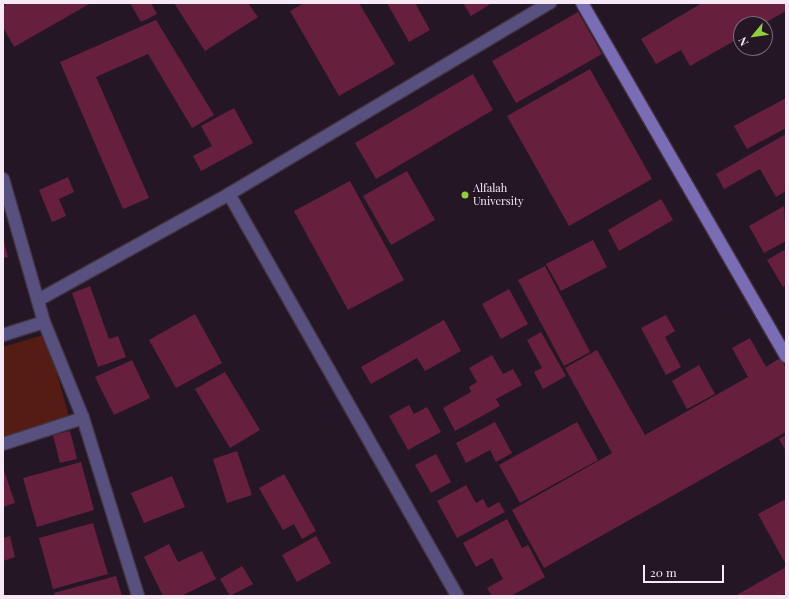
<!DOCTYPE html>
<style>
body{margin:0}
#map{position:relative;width:789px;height:599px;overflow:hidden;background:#251626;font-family:"Playfair Display",serif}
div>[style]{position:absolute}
.green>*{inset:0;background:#551c14}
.building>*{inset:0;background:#66203e}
.roads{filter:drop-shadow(1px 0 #423443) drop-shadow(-1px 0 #423443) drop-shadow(0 1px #423443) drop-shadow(0 -1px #423443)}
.street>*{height:12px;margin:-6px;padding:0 6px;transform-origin:6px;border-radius:6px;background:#58507e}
.secondary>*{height:12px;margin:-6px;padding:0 6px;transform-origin:6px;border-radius:6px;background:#7b6cb6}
.dots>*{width:11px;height:11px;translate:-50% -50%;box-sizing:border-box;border:2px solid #251626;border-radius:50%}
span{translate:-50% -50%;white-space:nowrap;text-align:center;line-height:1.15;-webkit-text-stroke:3.5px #251626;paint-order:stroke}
.poi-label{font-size:11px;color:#f4e9f4}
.left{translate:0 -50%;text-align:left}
.frame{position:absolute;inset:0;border:4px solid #f4e9f4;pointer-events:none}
.north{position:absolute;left:733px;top:16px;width:40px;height:40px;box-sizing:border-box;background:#251626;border:1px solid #786a78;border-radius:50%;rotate:241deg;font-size:11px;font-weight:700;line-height:16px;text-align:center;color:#f4e9f4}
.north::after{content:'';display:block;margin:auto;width:14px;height:18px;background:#92cd3e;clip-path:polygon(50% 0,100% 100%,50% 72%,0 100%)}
.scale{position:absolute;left:643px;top:565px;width:81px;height:18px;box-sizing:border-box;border:2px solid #f4e9f4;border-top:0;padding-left:5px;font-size:12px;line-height:14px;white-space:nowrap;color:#f4e9f4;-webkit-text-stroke:3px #251626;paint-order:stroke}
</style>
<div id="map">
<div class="green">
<i style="clip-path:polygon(46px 334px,69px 417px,3px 437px,3px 347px)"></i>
</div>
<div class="building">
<i style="clip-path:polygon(8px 3px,91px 3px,14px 47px,3px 27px,3px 6px)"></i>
<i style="clip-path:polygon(130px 3px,151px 3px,157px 14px,141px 22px)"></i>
<i style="clip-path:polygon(174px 3px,248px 3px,258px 17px,205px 51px)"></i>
<i style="clip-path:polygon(304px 3px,359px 3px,395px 64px,339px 96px,290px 11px)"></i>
<i style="clip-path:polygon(387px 3px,415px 3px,430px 30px,409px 42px)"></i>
<i style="clip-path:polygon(463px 3px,492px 3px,471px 16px)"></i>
<i style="clip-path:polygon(702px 3px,786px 3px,786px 11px,763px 24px,741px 24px,741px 37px,690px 66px,681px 50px,656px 64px,641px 39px)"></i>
<i style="clip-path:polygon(578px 12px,602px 54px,516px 103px,492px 61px)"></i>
<i style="clip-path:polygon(156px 20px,214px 115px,192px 128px,148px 54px,96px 77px,149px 198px,123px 209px,60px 62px)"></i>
<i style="clip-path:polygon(590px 69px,652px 179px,569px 226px,507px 116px)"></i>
<i style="clip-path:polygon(473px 74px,493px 110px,376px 179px,355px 143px)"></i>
<i style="clip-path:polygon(786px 98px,786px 128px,747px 149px,734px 126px)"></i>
<i style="clip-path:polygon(234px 108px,253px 143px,201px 171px,193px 156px,212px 146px,201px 126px)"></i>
<i style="clip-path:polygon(786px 134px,786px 191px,776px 197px,760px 169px,724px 189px,716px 174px)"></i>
<i style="clip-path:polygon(407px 171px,435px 220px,391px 245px,363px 196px)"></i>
<i style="clip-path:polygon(68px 177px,74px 192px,59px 199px,66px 216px,52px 222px,39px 190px)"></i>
<i style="clip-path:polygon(350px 181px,404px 280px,348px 310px,294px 211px)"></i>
<i style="clip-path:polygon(661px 199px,673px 220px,619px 251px,608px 230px)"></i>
<i style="clip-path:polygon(784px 206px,786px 241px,764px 253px,749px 226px)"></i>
<i style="clip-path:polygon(3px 238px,8px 257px,3px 258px)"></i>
<i style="clip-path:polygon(593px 240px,607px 267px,561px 291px,546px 264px)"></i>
<i style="clip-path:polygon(786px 249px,786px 285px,783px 287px,767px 260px)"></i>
<i style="clip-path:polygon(545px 266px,590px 352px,564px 366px,518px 280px)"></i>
<i style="clip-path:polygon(90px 286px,109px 339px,118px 336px,126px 357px,98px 367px,72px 293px)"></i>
<i style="clip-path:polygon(509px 289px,528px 324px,501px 339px,482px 304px)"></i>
<i style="clip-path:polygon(195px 314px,222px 363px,176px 388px,149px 340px)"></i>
<i style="clip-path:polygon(666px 315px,675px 331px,665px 337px,681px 367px,666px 375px,641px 328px)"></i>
<i style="clip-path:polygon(444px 320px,461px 351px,425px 371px,417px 358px,371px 384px,361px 367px)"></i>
<i style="clip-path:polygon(541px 332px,566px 376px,543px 389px,534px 372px,542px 368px,527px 340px)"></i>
<i style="clip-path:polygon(750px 338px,766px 367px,780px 358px,786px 368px,786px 432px,544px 568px,512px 510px,628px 444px,612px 453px,565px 368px,597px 350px,645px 435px,748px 377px,732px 348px)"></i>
<i style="clip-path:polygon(492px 355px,503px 374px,513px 369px,522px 385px,496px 399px,500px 406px,455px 431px,443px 408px,471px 392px,469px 387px,477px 382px,469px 368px)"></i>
<i style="clip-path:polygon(132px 360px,150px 398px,114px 415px,95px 377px)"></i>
<i style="clip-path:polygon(699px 365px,715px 394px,687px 409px,672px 381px)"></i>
<i style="clip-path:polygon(225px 372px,260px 430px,230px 448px,195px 389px)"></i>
<i style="clip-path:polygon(409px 405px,414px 414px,427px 407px,441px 432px,408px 450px,389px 416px)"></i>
<i style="clip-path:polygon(495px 422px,512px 453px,496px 462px,490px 450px,466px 463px,456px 443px)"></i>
<i style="clip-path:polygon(577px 422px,598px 460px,520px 503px,499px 465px)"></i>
<i style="clip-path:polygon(70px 431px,77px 459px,60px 463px,53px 435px)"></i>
<i style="clip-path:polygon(786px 435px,786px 451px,779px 439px)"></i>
<i style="clip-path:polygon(237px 451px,252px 495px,227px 503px,213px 459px)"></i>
<i style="clip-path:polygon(436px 454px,451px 482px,431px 493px,415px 465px)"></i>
<i style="clip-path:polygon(81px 462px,94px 510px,37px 527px,23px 478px)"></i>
<i style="clip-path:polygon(3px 468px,15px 503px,3px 507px)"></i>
<i style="clip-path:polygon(284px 474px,316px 531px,302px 539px,294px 524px,283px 530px,259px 488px)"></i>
<i style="clip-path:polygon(172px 476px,185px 507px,144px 523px,131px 493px)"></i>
<i style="clip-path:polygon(466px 485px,476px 503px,483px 499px,488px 508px,499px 502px,505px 512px,457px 538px,437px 501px)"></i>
<i style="clip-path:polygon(786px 499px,786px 560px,784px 561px,758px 514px)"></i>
<i style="clip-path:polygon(507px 519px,522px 548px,528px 545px,545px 577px,511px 596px,492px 596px,487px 588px,503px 579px,492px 558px,476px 567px,463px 543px)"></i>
<i style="clip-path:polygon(93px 523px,108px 574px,53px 589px,39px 538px)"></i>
<i style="clip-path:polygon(10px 536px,15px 557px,3px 561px,3px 538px)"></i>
<i style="clip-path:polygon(316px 536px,331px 563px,297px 582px,282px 555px)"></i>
<i style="clip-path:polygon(169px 544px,178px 562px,202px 551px,216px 579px,181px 596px,163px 596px,144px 557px)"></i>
<i style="clip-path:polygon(242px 566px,253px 584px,230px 596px,220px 579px)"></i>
<i style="clip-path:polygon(786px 567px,786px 593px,780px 596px,735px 596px)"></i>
<i style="clip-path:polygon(116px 576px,122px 596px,55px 596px,54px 593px)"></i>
</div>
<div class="roads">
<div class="street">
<i style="left:3px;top:179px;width:149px;rotate:74deg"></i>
<i style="left:44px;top:322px;width:104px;rotate:67.9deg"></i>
<i style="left:83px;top:418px;width:186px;rotate:72.8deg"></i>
<i style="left:229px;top:194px;width:462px;rotate:60.4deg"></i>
<i style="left:38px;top:300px;width:218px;rotate:-29deg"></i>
<i style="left:229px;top:194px;width:374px;rotate:-30.8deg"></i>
<i style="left:3px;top:335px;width:43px;rotate:-17.6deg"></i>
<i style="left:3px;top:444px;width:84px;rotate:-18deg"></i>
</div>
<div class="secondary">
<i style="left:582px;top:3px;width:408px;rotate:60deg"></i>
</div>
</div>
<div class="dots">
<i style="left:465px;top:195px;background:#92cd3e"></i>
</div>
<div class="poi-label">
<span class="left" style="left:473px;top:195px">Alfalah<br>University</span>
</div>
<div class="frame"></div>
<div class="north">N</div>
<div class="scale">20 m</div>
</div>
